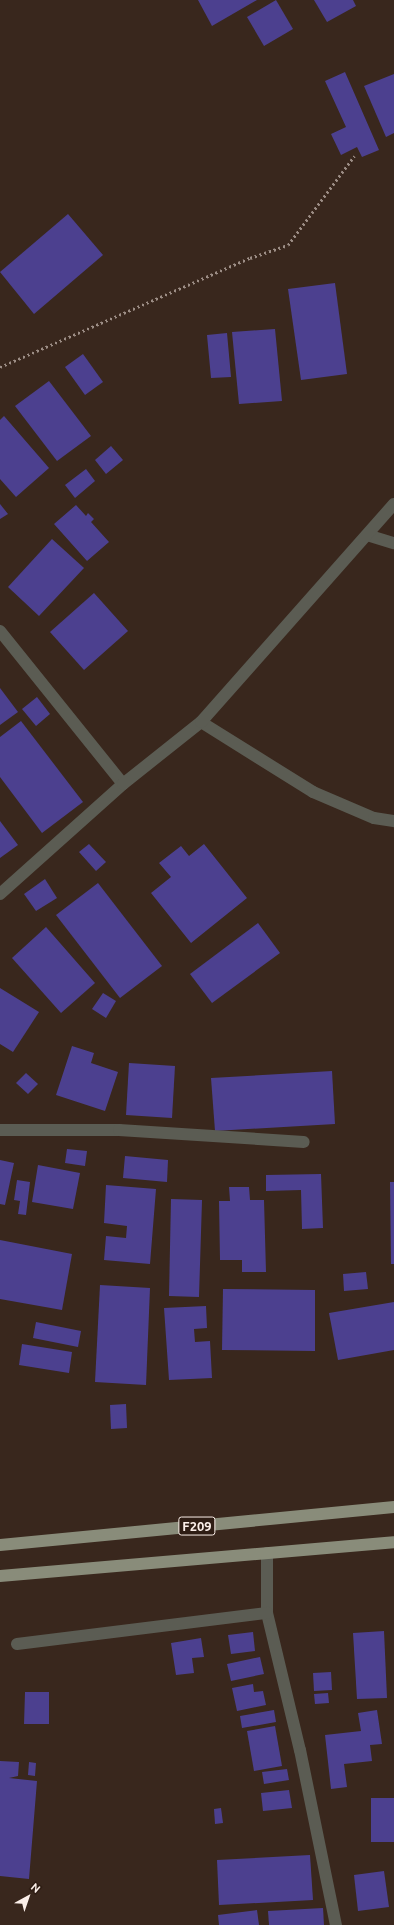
<!DOCTYPE html>
<style>
body{margin:0}
#map{position:relative;width:394px;height:1925px;overflow:hidden;background:#39271d;font-family:Ubuntu,sans-serif}
div>[style]{position:absolute}
.building>*{inset:0;background:#4c408f}
.path>*{height:2.5px;margin-top:-1.25px;transform-origin:0;background:repeating-linear-gradient(90deg,#9c8d85 0 2px,transparent 0 5px)}
.street>*{height:12px;margin:-6px;padding:0 6px;transform-origin:6px;border-radius:6px;background:#5b5c53}
.primary>*{height:12px;margin:-6px;padding:0 6px;transform-origin:6px;border-radius:6px;background:#898c7a}
span{translate:-50% -50%;white-space:nowrap;text-align:center;line-height:1.15;-webkit-text-stroke:3px #2e1d14;paint-order:stroke}
.shield-label span{padding:1px 3px;background:#2e1d14;border:1px solid;border-radius:3px;-webkit-text-stroke-width:0}
.shield-label{font-size:13px;color:#fbefe9;font-weight:700}
.north{position:absolute;left:8px;top:1877px;width:40px;height:40px;-webkit-text-stroke:3px #2e1d14;paint-order:stroke;rotate:40deg;font-size:11px;font-weight:700;line-height:16px;text-align:center;color:#fbefe9}
.north::after{content:'';display:block;margin:auto;width:14px;height:18px;background:#fbefe9;clip-path:polygon(50% 0,100% 100%,50% 72%,0 100%)}
</style>
<div id="map">
<div class="building">
<i style="clip-path:polygon(198px 0,257px 0,212px 26px)"></i>
<i style="clip-path:polygon(276px 0,293px 29px,264px 46px,247px 17px)"></i>
<i style="clip-path:polygon(314px 0,353px 0,356px 6px,327px 22px)"></i>
<i style="clip-path:polygon(345px 72px,379px 150px,362px 157px,357px 147px,341px 155px,331px 134px,346px 127px,325px 81px)"></i>
<i style="clip-path:polygon(394px 74px,394px 133px,386px 137px,364px 86px)"></i>
<i style="clip-path:polygon(68px 214px,103px 255px,34px 314px,0 272px)"></i>
<i style="clip-path:polygon(335px 283px,347px 374px,301px 380px,288px 289px)"></i>
<i style="clip-path:polygon(275px 329px,282px 401px,239px 404px,232px 332px)"></i>
<i style="clip-path:polygon(227px 333px,231px 377px,211px 378px,207px 335px)"></i>
<i style="clip-path:polygon(83px 354px,103px 382px,85px 395px,65px 367px)"></i>
<i style="clip-path:polygon(49px 381px,91px 436px,57px 461px,15px 406px)"></i>
<i style="clip-path:polygon(4px 416px,49px 468px,16px 497px,0 479px,0 420px)"></i>
<i style="clip-path:polygon(111px 446px,123px 460px,106px 474px,95px 460px)"></i>
<i style="clip-path:polygon(86px 469px,95px 481px,75px 498px,65px 485px)"></i>
<i style="clip-path:polygon(0 504px,8px 514px,0 519px)"></i>
<i style="clip-path:polygon(76px 505px,86px 516px,88px 513px,94px 519px,91px 522px,109px 542px,87px 561px,54px 524px)"></i>
<i style="clip-path:polygon(52px 539px,84px 568px,39px 616px,8px 587px)"></i>
<i style="clip-path:polygon(94px 593px,128px 631px,84px 670px,50px 632px)"></i>
<i style="clip-path:polygon(0 688px,18px 712px,0 725px)"></i>
<i style="clip-path:polygon(37px 697px,50px 714px,36px 726px,22px 709px)"></i>
<i style="clip-path:polygon(21px 721px,83px 802px,42px 833px,0 777px,0 737px)"></i>
<i style="clip-path:polygon(0 821px,18px 845px,0 858px)"></i>
<i style="clip-path:polygon(89px 844px,106px 862px,96px 871px,79px 852px)"></i>
<i style="clip-path:polygon(204px 844px,247px 898px,191px 943px,151px 893px,171px 877px,159px 863px,181px 846px,189px 856px)"></i>
<i style="clip-path:polygon(45px 879px,57px 898px,36px 911px,24px 894px)"></i>
<i style="clip-path:polygon(98px 883px,162px 966px,120px 998px,56px 915px)"></i>
<i style="clip-path:polygon(258px 923px,280px 953px,212px 1003px,190px 974px)"></i>
<i style="clip-path:polygon(46px 927px,95px 983px,61px 1013px,12px 958px)"></i>
<i style="clip-path:polygon(0 988px,39px 1012px,13px 1052px,0 1044px)"></i>
<i style="clip-path:polygon(103px 993px,116px 1001px,106px 1018px,92px 1009px)"></i>
<i style="clip-path:polygon(72px 1046px,94px 1053px,91px 1063px,118px 1072px,105px 1111px,56px 1095px)"></i>
<i style="clip-path:polygon(129px 1063px,175px 1066px,172px 1118px,126px 1115px)"></i>
<i style="clip-path:polygon(332px 1071px,335px 1124px,215px 1131px,211px 1078px)"></i>
<i style="clip-path:polygon(26px 1073px,38px 1084px,28px 1094px,16px 1083px)"></i>
<i style="clip-path:polygon(67px 1149px,87px 1151px,85px 1166px,65px 1163px)"></i>
<i style="clip-path:polygon(125px 1156px,168px 1160px,167px 1182px,123px 1178px)"></i>
<i style="clip-path:polygon(0 1160px,14px 1163px,5px 1205px,0 1204px)"></i>
<i style="clip-path:polygon(38px 1165px,80px 1173px,73px 1209px,32px 1202px)"></i>
<i style="clip-path:polygon(321px 1174px,323px 1228px,302px 1229px,301px 1190px,266px 1191px,266px 1175px)"></i>
<i style="clip-path:polygon(17px 1180px,30px 1182px,26px 1215px,18px 1214px,20px 1201px,14px 1200px)"></i>
<i style="clip-path:polygon(390px 1182px,394px 1182px,394px 1264px,391px 1264px)"></i>
<i style="clip-path:polygon(106px 1185px,156px 1189px,150px 1264px,104px 1260px,106px 1236px,126px 1238px,127px 1226px,104px 1223px)"></i>
<i style="clip-path:polygon(229px 1187px,249px 1187px,250px 1200px,264px 1200px,266px 1272px,242px 1272px,242px 1260px,220px 1260px,219px 1201px,230px 1201px)"></i>
<i style="clip-path:polygon(171px 1199px,202px 1200px,199px 1297px,169px 1296px)"></i>
<i style="clip-path:polygon(0 1240px,72px 1254px,62px 1310px,0 1299px)"></i>
<i style="clip-path:polygon(366px 1272px,368px 1289px,344px 1291px,343px 1274px)"></i>
<i style="clip-path:polygon(100px 1285px,150px 1288px,146px 1385px,95px 1382px)"></i>
<i style="clip-path:polygon(223px 1289px,315px 1290px,315px 1351px,222px 1350px)"></i>
<i style="clip-path:polygon(394px 1302px,394px 1350px,338px 1360px,329px 1313px)"></i>
<i style="clip-path:polygon(206px 1306px,207px 1328px,194px 1329px,195px 1342px,210px 1341px,212px 1378px,169px 1380px,164px 1308px)"></i>
<i style="clip-path:polygon(36px 1322px,81px 1331px,78px 1347px,33px 1338px)"></i>
<i style="clip-path:polygon(22px 1344px,72px 1352px,69px 1373px,19px 1365px)"></i>
<i style="clip-path:polygon(126px 1404px,127px 1428px,111px 1429px,110px 1405px)"></i>
<i style="clip-path:polygon(384px 1631px,387px 1698px,357px 1699px,353px 1633px)"></i>
<i style="clip-path:polygon(253px 1632px,255px 1651px,231px 1654px,228px 1635px)"></i>
<i style="clip-path:polygon(201px 1638px,204px 1657px,192px 1658px,194px 1673px,176px 1675px,171px 1643px)"></i>
<i style="clip-path:polygon(260px 1657px,264px 1674px,231px 1681px,227px 1664px)"></i>
<i style="clip-path:polygon(331px 1672px,332px 1690px,314px 1691px,313px 1673px)"></i>
<i style="clip-path:polygon(253px 1684px,254px 1692px,263px 1691px,266px 1705px,237px 1711px,232px 1688px)"></i>
<i style="clip-path:polygon(25px 1692px,49px 1692px,49px 1724px,24px 1724px)"></i>
<i style="clip-path:polygon(328px 1693px,329px 1703px,315px 1704px,314px 1694px)"></i>
<i style="clip-path:polygon(274px 1710px,276px 1722px,242px 1728px,240px 1716px)"></i>
<i style="clip-path:polygon(377px 1710px,382px 1744px,370px 1745px,372px 1761px,344px 1764px,347px 1787px,331px 1789px,325px 1735px,361px 1731px,358px 1713px)"></i>
<i style="clip-path:polygon(275px 1726px,282px 1766px,254px 1771px,247px 1731px)"></i>
<i style="clip-path:polygon(0 1761px,19px 1762px,18px 1776px,9px 1778px,37px 1781px,29px 1879px,0 1876px)"></i>
<i style="clip-path:polygon(29px 1762px,36px 1763px,35px 1776px,28px 1775px)"></i>
<i style="clip-path:polygon(287px 1769px,289px 1780px,264px 1784px,262px 1772px)"></i>
<i style="clip-path:polygon(289px 1790px,292px 1808px,263px 1811px,261px 1793px)"></i>
<i style="clip-path:polygon(371px 1798px,394px 1798px,394px 1842px,371px 1842px)"></i>
<i style="clip-path:polygon(221px 1808px,223px 1823px,215px 1824px,214px 1809px)"></i>
<i style="clip-path:polygon(310px 1855px,313px 1900px,219px 1905px,217px 1860px)"></i>
<i style="clip-path:polygon(384px 1871px,389px 1907px,358px 1911px,354px 1875px)"></i>
<i style="clip-path:polygon(323px 1908px,324px 1925px,269px 1925px,268px 1911px)"></i>
<i style="clip-path:polygon(257px 1910px,259px 1925px,219px 1925px,218px 1915px)"></i>
</div>
<div class="path">
<i style="left:0;top:367px;width:273px;rotate:-23.6deg"></i>
<i style="left:250px;top:258px;width:40px;rotate:-18.9deg"></i>
<i style="left:288px;top:245px;width:111px;rotate:-53.4deg"></i>
</div>
<div class="street">
<i style="left:367px;top:535px;width:28px;rotate:17deg"></i>
<i style="left:0;top:631px;width:196px;rotate:51.2deg"></i>
<i style="left:201px;top:722px;width:132px;rotate:32deg"></i>
<i style="left:313px;top:792px;width:66px;rotate:23.1deg"></i>
<i style="left:374px;top:818px;width:20px;rotate:9deg"></i>
<i style="left:0;top:894px;width:165px;rotate:-41.8deg"></i>
<i style="left:123px;top:784px;width:100px;rotate:-38.5deg"></i>
<i style="left:201px;top:722px;width:291px;rotate:-48.5deg"></i>
<i style="left:0;top:1130px;width:119px"></i>
<i style="left:119px;top:1130px;width:185px;rotate:3.7deg"></i>
<i style="left:267px;top:1553px;width:60px;rotate:90deg"></i>
<i style="left:267px;top:1613px;width:141px;rotate:76.5deg"></i>
<i style="left:300px;top:1750px;width:179px;rotate:78.4deg"></i>
<i style="left:17px;top:1644px;width:252px;rotate:-7.1deg"></i>
</div>
<div class="primary">
<i style="left:0;top:1545px;width:396px;rotate:-5.5deg"></i>
<i style="left:0;top:1576px;width:395px;rotate:-4.9deg"></i>
</div>
<div class="shield-label">
<span style="left:197px;top:1526px">F209</span>
</div>
<div class="north">N</div>
</div>
